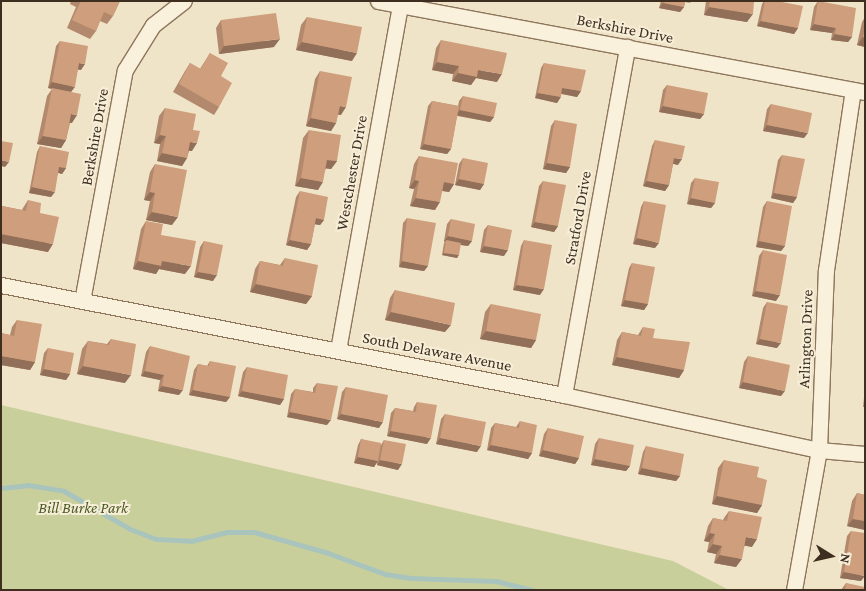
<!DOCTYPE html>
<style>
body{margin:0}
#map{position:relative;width:866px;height:591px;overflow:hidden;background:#f0e4c8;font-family:"Crimson Pro",serif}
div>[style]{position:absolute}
.green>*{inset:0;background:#c9cf9b}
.stream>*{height:5px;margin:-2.5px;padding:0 2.5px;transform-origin:2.5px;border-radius:2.5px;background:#a9c4bc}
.roads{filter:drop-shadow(1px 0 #8d765c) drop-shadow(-1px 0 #8d765c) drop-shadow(0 1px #8d765c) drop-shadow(0 -1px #8d765c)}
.street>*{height:15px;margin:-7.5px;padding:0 7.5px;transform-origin:7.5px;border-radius:7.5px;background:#faf1dc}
.wall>*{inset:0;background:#b2896c}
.shaded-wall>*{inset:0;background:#916f58}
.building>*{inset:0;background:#cf9f7d}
span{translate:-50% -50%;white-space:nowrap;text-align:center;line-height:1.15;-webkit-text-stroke:4px #f7eed8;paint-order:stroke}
.street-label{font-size:16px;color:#3d2e20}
.park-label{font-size:16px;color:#4d5a26;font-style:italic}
.frame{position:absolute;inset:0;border:2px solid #3d2e20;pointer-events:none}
.north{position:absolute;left:806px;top:531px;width:50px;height:50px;-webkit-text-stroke:4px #f7eed8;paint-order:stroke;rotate:100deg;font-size:14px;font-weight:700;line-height:20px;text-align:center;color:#3d2e20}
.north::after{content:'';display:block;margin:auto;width:18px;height:22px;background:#3d2e20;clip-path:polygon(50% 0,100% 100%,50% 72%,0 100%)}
</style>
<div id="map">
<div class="green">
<i style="clip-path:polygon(1px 405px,673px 561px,729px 590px,1px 590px)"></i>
</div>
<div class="stream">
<i style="left:1px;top:488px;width:27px;rotate:-6deg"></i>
<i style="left:28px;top:485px;width:36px;rotate:9deg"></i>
<i style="left:64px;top:491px;width:76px;rotate:29.9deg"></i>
<i style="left:130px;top:529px;width:28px;rotate:21deg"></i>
<i style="left:156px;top:539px;width:35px;rotate:3deg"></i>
<i style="left:191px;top:541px;width:37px;rotate:-14deg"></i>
<i style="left:227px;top:532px;width:27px"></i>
<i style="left:254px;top:532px;width:77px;rotate:15.8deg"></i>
<i style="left:328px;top:553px;width:61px;rotate:20.2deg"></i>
<i style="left:385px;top:574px;width:26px;rotate:9deg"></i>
<i style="left:411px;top:578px;width:85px;rotate:2deg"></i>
<i style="left:496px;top:581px;width:38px;rotate:14deg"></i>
</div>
<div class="roads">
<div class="street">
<i style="left:378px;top:1px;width:495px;rotate:10.6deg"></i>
<i style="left:1px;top:285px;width:574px;rotate:11.06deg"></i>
<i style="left:564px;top:395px;width:261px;rotate:12.2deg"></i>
<i style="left:819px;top:450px;width:46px;rotate:5deg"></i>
<i style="left:82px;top:301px;width:235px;rotate:-79.5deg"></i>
<i style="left:125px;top:70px;width:53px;rotate:-58.1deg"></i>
<i style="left:153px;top:25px;width:39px;rotate:-38deg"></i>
<i style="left:338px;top:350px;width:355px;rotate:-79.8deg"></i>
<i style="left:564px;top:395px;width:354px;rotate:-79.7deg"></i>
<i style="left:794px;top:590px;width:142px;rotate:-79.9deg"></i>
<i style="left:819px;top:450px;width:180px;rotate:-87.8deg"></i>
<i style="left:826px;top:270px;width:182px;rotate:-81.5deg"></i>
</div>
</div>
<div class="wall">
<i style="clip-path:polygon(71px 1px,120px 1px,113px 16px,107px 24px,100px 21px,96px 31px,90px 39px,67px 28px,76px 7px,70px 4px)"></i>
<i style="clip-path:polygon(661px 1px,691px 1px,690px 3px,685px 2px,684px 7px,680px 12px,659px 8px)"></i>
<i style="clip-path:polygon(706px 1px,754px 1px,747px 22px,704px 15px)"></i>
<i style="clip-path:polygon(764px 1px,777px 1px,798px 28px,794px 34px,757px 26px,762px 4px)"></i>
<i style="clip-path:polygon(818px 1px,852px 37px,848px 42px,831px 40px,832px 33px,810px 30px,814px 7px)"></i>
<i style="clip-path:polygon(307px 17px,352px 61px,296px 50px,301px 25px)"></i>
<i style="clip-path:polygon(865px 17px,865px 47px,857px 45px,862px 22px)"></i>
<i style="clip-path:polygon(221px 20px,274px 47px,219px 54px,216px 28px)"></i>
<i style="clip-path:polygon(441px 40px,497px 82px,476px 78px,471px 85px,452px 81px,453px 74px,432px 70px,436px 48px)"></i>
<i style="clip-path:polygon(60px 41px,81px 70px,78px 69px,71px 92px,72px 123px,70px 123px,66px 140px,61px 148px,37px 144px,47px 96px,52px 89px,48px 88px,56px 46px)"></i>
<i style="clip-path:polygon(210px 53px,221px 76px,219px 107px,214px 115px,173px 92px,185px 71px,190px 63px,200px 69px)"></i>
<i style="clip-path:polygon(544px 63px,581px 91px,577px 97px,561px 94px,557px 103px,535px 98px,541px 68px)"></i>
<i style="clip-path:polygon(320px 71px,341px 115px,338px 114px,336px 123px,331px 131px,306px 126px,315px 79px)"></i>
<i style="clip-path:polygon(667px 85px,704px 114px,700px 119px,659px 112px,663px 90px)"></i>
<i style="clip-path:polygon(463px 96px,494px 117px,490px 122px,457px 116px,451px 149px,447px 154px,420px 149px,428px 106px,432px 101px,458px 106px,459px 101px)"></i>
<i style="clip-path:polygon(771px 104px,804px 138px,763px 131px,767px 109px)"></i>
<i style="clip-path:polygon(165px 108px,193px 130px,192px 151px,189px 151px,187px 158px,182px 166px,157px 161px,160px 144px,154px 143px,159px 116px)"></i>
<i style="clip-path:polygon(555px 120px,570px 167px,566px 173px,543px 169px,551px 126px)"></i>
<i style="clip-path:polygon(309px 130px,337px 161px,331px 169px,326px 168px,318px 190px,295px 186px,303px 138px)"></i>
<i style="clip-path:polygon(655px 140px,678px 165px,673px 164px,669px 185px,665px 191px,643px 186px,652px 146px)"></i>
<i style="clip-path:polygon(40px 146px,66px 168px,62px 174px,58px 173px,51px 197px,29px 193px,37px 152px)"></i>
<i style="clip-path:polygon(782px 155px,797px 197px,793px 203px,771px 198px,778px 160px)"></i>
<i style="clip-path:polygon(419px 156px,454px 184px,449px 192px,442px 191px,435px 210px,410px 206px,414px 189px,409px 188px,414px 164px)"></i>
<i style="clip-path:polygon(463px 158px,484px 184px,480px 190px,455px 185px,459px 164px)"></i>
<i style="clip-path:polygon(155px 164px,172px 225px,146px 220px,150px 201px,144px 200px,150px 172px)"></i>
<i style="clip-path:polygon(695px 178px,715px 203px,711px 208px,687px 204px,691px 183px)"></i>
<i style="clip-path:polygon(543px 181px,558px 226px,554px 232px,531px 227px,539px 186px)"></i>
<i style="clip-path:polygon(300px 191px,324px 220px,320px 225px,315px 224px,311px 244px,307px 250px,286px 245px,296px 197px)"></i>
<i style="clip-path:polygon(28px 200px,40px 213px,48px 252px,1px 243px,1px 208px,2px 206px,22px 210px,23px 208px)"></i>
<i style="clip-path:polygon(644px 201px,655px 248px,633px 244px,641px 207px)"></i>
<i style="clip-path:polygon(767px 201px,785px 246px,781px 251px,756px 247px,763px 207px)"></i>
<i style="clip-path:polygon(407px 218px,428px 266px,424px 271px,399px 267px,403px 223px)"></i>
<i style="clip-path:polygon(451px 219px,472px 241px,468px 246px,460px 245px,457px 258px,442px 255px,444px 243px,445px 242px,444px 241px,447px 224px)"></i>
<i style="clip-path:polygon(146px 221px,161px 235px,185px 274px,159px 269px,156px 274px,133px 269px,141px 229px)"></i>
<i style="clip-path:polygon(488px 225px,504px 256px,480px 252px,484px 230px)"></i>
<i style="clip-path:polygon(524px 240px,540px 295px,513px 290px,521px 246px)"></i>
<i style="clip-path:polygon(204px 241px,213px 281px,194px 277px,200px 247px)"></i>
<i style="clip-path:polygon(763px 250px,776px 301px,752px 296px,759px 256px)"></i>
<i style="clip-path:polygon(285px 258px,312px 296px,306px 304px,250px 292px,255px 269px,260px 261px,280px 265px)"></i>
<i style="clip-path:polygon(632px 263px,648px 304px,644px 310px,621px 306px,629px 268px)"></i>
<i style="clip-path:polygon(395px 290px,445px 332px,385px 320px,390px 298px)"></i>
<i style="clip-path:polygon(767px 302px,777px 348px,756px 344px,763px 308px)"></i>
<i style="clip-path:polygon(491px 304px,536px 340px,531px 348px,480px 339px,485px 312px)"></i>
<i style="clip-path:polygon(17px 320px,35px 362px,30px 370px,1px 365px,1px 333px,10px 335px,12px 327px)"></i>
<i style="clip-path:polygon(643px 327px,684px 370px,679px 378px,612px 365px,617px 340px,622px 332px,638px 335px)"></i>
<i style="clip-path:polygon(111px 339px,125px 383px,77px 374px,82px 349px,88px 341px,107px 344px)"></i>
<i style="clip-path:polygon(150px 346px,179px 395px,158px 391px,160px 380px,141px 376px,146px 352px)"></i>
<i style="clip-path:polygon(48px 348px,70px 374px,66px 380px,40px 375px,44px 353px)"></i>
<i style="clip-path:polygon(748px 356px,781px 396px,739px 388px,744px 362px)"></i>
<i style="clip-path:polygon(210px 361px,230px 397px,226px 402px,189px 395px,194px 370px,198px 364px,207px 366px)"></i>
<i style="clip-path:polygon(247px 367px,284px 399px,280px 405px,238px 396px,243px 372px)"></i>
<i style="clip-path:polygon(317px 383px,327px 425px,287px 417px,291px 394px,295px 389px,313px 392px,313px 388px)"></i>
<i style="clip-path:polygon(346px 387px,379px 428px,337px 419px,342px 392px)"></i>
<i style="clip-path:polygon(865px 389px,865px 407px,863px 407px)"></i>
<i style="clip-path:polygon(417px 402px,427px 444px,387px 436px,391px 413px,395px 408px,413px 411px,414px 407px)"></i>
<i style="clip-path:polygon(445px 414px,477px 452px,436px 444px,441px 419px)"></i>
<i style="clip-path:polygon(520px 421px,532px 453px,528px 459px,487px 450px,491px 428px,495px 423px,516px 427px)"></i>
<i style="clip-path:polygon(548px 428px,579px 458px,575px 464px,539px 456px,544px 434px)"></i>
<i style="clip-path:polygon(599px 438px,630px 466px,626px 471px,591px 465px,595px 444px)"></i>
<i style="clip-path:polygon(361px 439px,381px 445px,384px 440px,398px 470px,377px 465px,377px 462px,374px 467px,354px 463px,358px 445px)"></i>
<i style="clip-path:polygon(646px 446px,680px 476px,676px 481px,638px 474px,643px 452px)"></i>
<i style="clip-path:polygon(724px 460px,757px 477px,762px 505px,757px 513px,712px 504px,718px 468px)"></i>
<i style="clip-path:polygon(857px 493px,865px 495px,865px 530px,847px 526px,852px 501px)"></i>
<i style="clip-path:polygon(729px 511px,752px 547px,745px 545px,736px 567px,714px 563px,716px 554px,707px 552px,709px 542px,704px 541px,708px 526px,713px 518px,723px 520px,724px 518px)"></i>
<i style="clip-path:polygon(851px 531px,861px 581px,840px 578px,847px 536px)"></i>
<i style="clip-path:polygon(846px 583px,865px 590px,841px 590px)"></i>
</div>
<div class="shaded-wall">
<i style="clip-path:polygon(663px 3px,684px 7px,680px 12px,659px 8px)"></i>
<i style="clip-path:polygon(709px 7px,753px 14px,747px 22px,704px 15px)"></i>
<i style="clip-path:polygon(761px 21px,798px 28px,794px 34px,757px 26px)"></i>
<i style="clip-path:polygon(814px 24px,836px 28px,832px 33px,810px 30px)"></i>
<i style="clip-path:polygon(835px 34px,852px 37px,848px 42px,831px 40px)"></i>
<i style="clip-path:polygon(863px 37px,865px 38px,865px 47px,857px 45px)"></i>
<i style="clip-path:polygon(280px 39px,274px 47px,219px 54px,224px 46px)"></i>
<i style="clip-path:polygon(302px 42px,357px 53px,352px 61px,296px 50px)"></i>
<i style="clip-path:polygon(437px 62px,459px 66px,453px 74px,432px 70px)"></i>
<i style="clip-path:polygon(79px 63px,85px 64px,81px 70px,75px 69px)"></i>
<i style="clip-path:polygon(478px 70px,502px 74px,497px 82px,476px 78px,471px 85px,452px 81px,458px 73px)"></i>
<i style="clip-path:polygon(52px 82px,75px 87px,71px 92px,48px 88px)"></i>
<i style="clip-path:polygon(562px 88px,581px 91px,577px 97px,559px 93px)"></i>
<i style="clip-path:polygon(538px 93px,561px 97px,557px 103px,535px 98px)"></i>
<i style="clip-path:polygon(340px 106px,346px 107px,341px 115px,334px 114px)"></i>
<i style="clip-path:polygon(663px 106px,704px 114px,700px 119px,659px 112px)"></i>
<i style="clip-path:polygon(460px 110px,494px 117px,490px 122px,456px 115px)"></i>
<i style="clip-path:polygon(71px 114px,77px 115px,72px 123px,66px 122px)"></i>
<i style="clip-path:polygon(311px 118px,336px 123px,331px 131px,306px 126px)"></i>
<i style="clip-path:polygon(767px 125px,808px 133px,804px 138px,763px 131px)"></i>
<i style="clip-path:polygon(160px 135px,166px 136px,160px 144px,154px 143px)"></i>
<i style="clip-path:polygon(43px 136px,66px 140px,61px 148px,37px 144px)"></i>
<i style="clip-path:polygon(190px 142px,197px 143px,192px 151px,185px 150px)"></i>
<i style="clip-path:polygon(424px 144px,451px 149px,447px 154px,420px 149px)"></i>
<i style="clip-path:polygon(162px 153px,187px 158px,182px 166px,157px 161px)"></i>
<i style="clip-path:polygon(674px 158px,682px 159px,678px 165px,671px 163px)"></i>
<i style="clip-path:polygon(1px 160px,9px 162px,5px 167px,1px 166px)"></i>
<i style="clip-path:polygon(327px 160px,337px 161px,331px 169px,321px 168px)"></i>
<i style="clip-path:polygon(547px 163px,570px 167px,566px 173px,543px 169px)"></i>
<i style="clip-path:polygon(59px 167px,66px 168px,62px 174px,56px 172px)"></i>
<i style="clip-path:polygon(301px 178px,323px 182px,318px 190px,295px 186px)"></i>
<i style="clip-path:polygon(459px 179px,484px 184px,480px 190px,455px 185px)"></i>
<i style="clip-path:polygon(415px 180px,419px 181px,414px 189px,409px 188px)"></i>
<i style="clip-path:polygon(647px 181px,669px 185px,665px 191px,643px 186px)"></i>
<i style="clip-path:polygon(444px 182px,454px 184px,449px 192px,438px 190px)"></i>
<i style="clip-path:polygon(32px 187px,55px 192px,51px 197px,29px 193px)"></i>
<i style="clip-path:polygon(150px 192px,155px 193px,150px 201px,144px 200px)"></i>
<i style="clip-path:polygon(774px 193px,797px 197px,793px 203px,771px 198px)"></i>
<i style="clip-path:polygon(416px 198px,440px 202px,435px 210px,410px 206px)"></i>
<i style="clip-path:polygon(691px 198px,715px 203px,711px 208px,687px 204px)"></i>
<i style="clip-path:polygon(152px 212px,178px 217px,172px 225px,146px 220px)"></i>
<i style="clip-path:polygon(316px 218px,324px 220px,320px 225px,313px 224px)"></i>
<i style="clip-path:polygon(535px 222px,558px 226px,554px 232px,531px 227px)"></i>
<i style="clip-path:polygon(1px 234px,53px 244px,48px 252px,1px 243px)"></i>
<i style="clip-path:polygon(448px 236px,472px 241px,468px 246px,446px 242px,446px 240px,445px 242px,444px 241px)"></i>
<i style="clip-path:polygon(637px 238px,659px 243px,655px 248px,633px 244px)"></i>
<i style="clip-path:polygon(290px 240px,311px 244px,307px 250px,286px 245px)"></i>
<i style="clip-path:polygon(759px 241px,785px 246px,781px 251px,756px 247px)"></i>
<i style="clip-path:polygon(484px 246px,508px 250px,504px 256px,480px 252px)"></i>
<i style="clip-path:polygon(444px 253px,459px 255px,457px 258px,442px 255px)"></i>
<i style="clip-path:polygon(138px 261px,162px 261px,191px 266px,185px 274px,159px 269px,156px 274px,133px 269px)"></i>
<i style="clip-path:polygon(402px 261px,428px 266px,424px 271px,399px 267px)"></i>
<i style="clip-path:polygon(198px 272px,217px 275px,213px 281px,194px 277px)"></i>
<i style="clip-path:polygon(256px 284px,312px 296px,306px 304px,250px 292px)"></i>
<i style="clip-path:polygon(517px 285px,544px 289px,540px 295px,513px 290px)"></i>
<i style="clip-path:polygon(756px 291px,780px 295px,776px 301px,752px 296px)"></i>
<i style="clip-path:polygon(625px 300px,648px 304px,644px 310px,621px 306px)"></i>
<i style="clip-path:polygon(391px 312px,451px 325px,445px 332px,385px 320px)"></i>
<i style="clip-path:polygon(486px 331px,536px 340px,531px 348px,480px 339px)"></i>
<i style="clip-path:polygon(760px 339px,781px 343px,777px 348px,756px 344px)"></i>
<i style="clip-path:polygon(1px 356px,35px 362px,30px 370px,1px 365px)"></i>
<i style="clip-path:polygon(617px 357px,684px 370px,679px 378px,612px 365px)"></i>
<i style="clip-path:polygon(83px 366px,131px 375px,125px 383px,77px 374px)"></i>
<i style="clip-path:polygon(44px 369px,70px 374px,66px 380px,40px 375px)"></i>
<i style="clip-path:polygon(145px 371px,164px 375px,160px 380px,141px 376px)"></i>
<i style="clip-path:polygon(743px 382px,785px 391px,781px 396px,739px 388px)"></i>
<i style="clip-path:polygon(162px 386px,183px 390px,179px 395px,158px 391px)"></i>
<i style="clip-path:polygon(193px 390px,230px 397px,226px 402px,189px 395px)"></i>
<i style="clip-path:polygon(242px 391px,284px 399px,280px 405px,238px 396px)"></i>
<i style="clip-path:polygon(290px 412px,331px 420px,327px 425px,287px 417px)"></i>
<i style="clip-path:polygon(341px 414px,383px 422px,379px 428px,337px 419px)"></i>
<i style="clip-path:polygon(391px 431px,431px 438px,427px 444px,387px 436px)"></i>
<i style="clip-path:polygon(440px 438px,481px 446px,477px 452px,436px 444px)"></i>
<i style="clip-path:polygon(491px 445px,532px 453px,528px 459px,487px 450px)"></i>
<i style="clip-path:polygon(543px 450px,579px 458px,575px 464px,539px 456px)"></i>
<i style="clip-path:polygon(358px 457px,378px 461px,374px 467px,354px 463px)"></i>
<i style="clip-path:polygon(595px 459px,630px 466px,626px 471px,591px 465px)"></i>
<i style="clip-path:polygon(380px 460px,402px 464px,398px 470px,377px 465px)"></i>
<i style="clip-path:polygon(642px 468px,680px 476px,676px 481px,638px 474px)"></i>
<i style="clip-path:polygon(717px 496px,762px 505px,757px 513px,712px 504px)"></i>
<i style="clip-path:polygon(853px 519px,865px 521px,865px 530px,847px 526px)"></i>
<i style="clip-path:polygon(710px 533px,715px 534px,709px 542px,704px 541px)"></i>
<i style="clip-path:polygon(746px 537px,757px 539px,752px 547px,741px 545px)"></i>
<i style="clip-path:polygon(713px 544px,722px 546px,716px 554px,707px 552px)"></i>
<i style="clip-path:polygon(720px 555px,742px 559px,736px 567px,714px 563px)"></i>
<i style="clip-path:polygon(844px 572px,865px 576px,861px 581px,840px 578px)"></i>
</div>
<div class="building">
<i style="clip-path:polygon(81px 1px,120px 1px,113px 16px,104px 12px,96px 31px,72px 20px)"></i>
<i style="clip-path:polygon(664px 1px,685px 1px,684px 7px,663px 3px)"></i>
<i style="clip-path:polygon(710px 1px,754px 1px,753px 14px,709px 7px)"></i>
<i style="clip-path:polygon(765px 1px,777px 1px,803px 6px,798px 28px,761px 21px)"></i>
<i style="clip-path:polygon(818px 1px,856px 8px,852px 37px,835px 34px,836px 28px,814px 24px)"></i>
<i style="clip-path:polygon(276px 13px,280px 39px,224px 46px,221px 20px)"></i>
<i style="clip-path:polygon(307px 17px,362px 27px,357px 53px,302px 42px)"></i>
<i style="clip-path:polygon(865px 26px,865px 38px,863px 37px)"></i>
<i style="clip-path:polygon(441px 40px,507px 53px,502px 74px,478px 70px,477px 77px,458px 73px,459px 66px,437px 62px)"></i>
<i style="clip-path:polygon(60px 41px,88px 46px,85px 64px,79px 63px,75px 87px,52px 82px)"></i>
<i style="clip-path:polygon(210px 53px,228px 63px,221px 76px,232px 83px,219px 107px,179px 84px,190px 63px,201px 69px)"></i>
<i style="clip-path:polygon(544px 63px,586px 70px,581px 91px,562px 88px,561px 97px,538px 93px)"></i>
<i style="clip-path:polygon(320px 71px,352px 77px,346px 107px,340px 106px,336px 123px,311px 118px)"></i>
<i style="clip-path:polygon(667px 85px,708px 93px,704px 114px,663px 106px)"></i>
<i style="clip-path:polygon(52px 88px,81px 94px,77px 115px,71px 114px,66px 140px,43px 136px)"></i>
<i style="clip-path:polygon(463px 96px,497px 103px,494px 117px,460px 110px)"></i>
<i style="clip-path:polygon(432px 101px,459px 106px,451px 149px,424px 144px)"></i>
<i style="clip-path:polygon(771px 104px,812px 113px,808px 133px,767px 125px)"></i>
<i style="clip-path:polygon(165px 108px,196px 114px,193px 130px,200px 131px,197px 143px,190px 142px,187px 158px,162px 153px,166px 136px,160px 135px)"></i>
<i style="clip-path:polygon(555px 120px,577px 124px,570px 167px,547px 163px)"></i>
<i style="clip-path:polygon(309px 130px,341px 135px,337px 161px,327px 160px,323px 182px,301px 178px)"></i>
<i style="clip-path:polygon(655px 140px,685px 146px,682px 159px,674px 158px,669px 185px,647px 181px)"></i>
<i style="clip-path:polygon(1px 141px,13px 143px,9px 162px,1px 160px)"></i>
<i style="clip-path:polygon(40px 146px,69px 152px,66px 168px,59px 167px,55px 192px,32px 187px)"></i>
<i style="clip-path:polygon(782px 155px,805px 159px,797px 197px,774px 193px)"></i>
<i style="clip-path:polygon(419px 156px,458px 163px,454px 184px,444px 182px,440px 202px,416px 198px,419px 181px,415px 180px)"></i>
<i style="clip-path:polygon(463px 158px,488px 163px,484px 184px,459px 179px)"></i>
<i style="clip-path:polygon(155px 164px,187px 170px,178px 217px,152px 212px,155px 193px,150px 192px)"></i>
<i style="clip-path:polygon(695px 178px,719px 182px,715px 203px,691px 198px)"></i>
<i style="clip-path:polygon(543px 181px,566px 185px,558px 226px,535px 222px)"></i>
<i style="clip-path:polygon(300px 191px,328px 197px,324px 220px,316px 218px,311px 244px,290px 240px)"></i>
<i style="clip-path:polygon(28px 200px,41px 203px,40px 213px,59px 217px,53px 244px,1px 234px,1px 213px,2px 206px,26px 211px)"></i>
<i style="clip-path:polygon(644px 201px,666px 205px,659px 243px,637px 238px)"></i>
<i style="clip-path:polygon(767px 201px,792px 206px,785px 246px,759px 241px)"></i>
<i style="clip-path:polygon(407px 218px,436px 223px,428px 266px,402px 261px)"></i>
<i style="clip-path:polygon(451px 219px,475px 224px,472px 241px,448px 236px)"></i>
<i style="clip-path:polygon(146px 221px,163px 224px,161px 235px,196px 241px,191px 266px,162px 261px,161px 266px,138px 261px)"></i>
<i style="clip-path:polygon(488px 225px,512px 230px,508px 250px,484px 246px)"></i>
<i style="clip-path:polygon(446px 240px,461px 243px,459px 255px,444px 253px)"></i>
<i style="clip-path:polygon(524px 240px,552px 245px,544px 289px,517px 285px)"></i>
<i style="clip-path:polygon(204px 241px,223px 245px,217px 275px,198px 272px)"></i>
<i style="clip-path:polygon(763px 250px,787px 255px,780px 295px,756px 291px)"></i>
<i style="clip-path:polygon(285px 258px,318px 265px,312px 296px,256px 284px,260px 261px,283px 266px)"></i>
<i style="clip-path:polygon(632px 263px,655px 267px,648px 304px,625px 300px)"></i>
<i style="clip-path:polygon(395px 290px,455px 303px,451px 325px,391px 312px)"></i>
<i style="clip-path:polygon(767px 302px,788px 306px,781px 343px,760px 339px)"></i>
<i style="clip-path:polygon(491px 304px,541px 314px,536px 340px,486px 331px)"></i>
<i style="clip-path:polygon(17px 320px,42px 324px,35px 362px,1px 356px,1px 333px,14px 336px)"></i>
<i style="clip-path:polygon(643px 327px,655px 329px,653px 338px,690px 342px,684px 370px,617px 357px,622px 332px,641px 336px)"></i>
<i style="clip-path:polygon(111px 339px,136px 344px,131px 375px,83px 366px,88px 341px,109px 345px)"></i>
<i style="clip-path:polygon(150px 346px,190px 356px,183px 390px,162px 386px,164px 375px,145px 371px)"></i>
<i style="clip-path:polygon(48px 348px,74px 353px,70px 374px,44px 369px)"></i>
<i style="clip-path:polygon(748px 356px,790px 365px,785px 391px,743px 382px)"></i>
<i style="clip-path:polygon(210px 361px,236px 366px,230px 397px,193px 390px,198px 364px,209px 366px)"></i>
<i style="clip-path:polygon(247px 367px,288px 375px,284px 399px,242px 391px)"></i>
<i style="clip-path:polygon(317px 383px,338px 386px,331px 420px,290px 412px,295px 389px,315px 393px)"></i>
<i style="clip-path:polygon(346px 387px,388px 395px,383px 422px,341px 414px)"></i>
<i style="clip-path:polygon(417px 402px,437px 405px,431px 438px,391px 431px,395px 408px,416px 412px)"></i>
<i style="clip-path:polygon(445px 414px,486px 422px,481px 446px,440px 438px)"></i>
<i style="clip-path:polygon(520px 421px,537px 425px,532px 453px,491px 445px,495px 423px,519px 428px)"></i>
<i style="clip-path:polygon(548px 428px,584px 436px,579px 458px,543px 450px)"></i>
<i style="clip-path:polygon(599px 438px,634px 445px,630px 466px,595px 459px)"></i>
<i style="clip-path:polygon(361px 439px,381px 443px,378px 461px,358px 457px)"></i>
<i style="clip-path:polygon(384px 440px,406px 444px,402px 464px,380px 460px)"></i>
<i style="clip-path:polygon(646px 446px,684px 454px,680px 476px,642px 468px)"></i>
<i style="clip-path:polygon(724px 460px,759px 467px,757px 477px,767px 480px,762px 505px,717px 496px)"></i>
<i style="clip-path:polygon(857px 493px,865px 495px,865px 521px,853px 519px)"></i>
<i style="clip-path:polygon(729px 511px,762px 517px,757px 539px,746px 537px,742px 559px,720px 555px,722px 546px,713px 544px,715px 534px,710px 533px,713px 518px,727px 521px)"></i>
<i style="clip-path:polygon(851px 531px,865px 533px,865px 576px,844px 572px)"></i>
<i style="clip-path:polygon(846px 583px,865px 587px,865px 590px,845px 590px)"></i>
</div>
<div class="street-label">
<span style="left:625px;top:29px;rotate:11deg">Berkshire Drive</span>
<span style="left:95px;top:137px;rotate:-80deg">Berkshire Drive</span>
<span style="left:352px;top:173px;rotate:-80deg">Westchester Drive</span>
<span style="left:578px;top:218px;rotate:-80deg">Stratford Drive</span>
<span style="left:806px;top:339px;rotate:-88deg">Arlington Drive</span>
<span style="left:437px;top:352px;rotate:11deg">South Delaware Avenue</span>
</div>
<div class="park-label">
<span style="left:83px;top:508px">Bill Burke Park</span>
</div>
<div class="frame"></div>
<div class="north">N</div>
</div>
